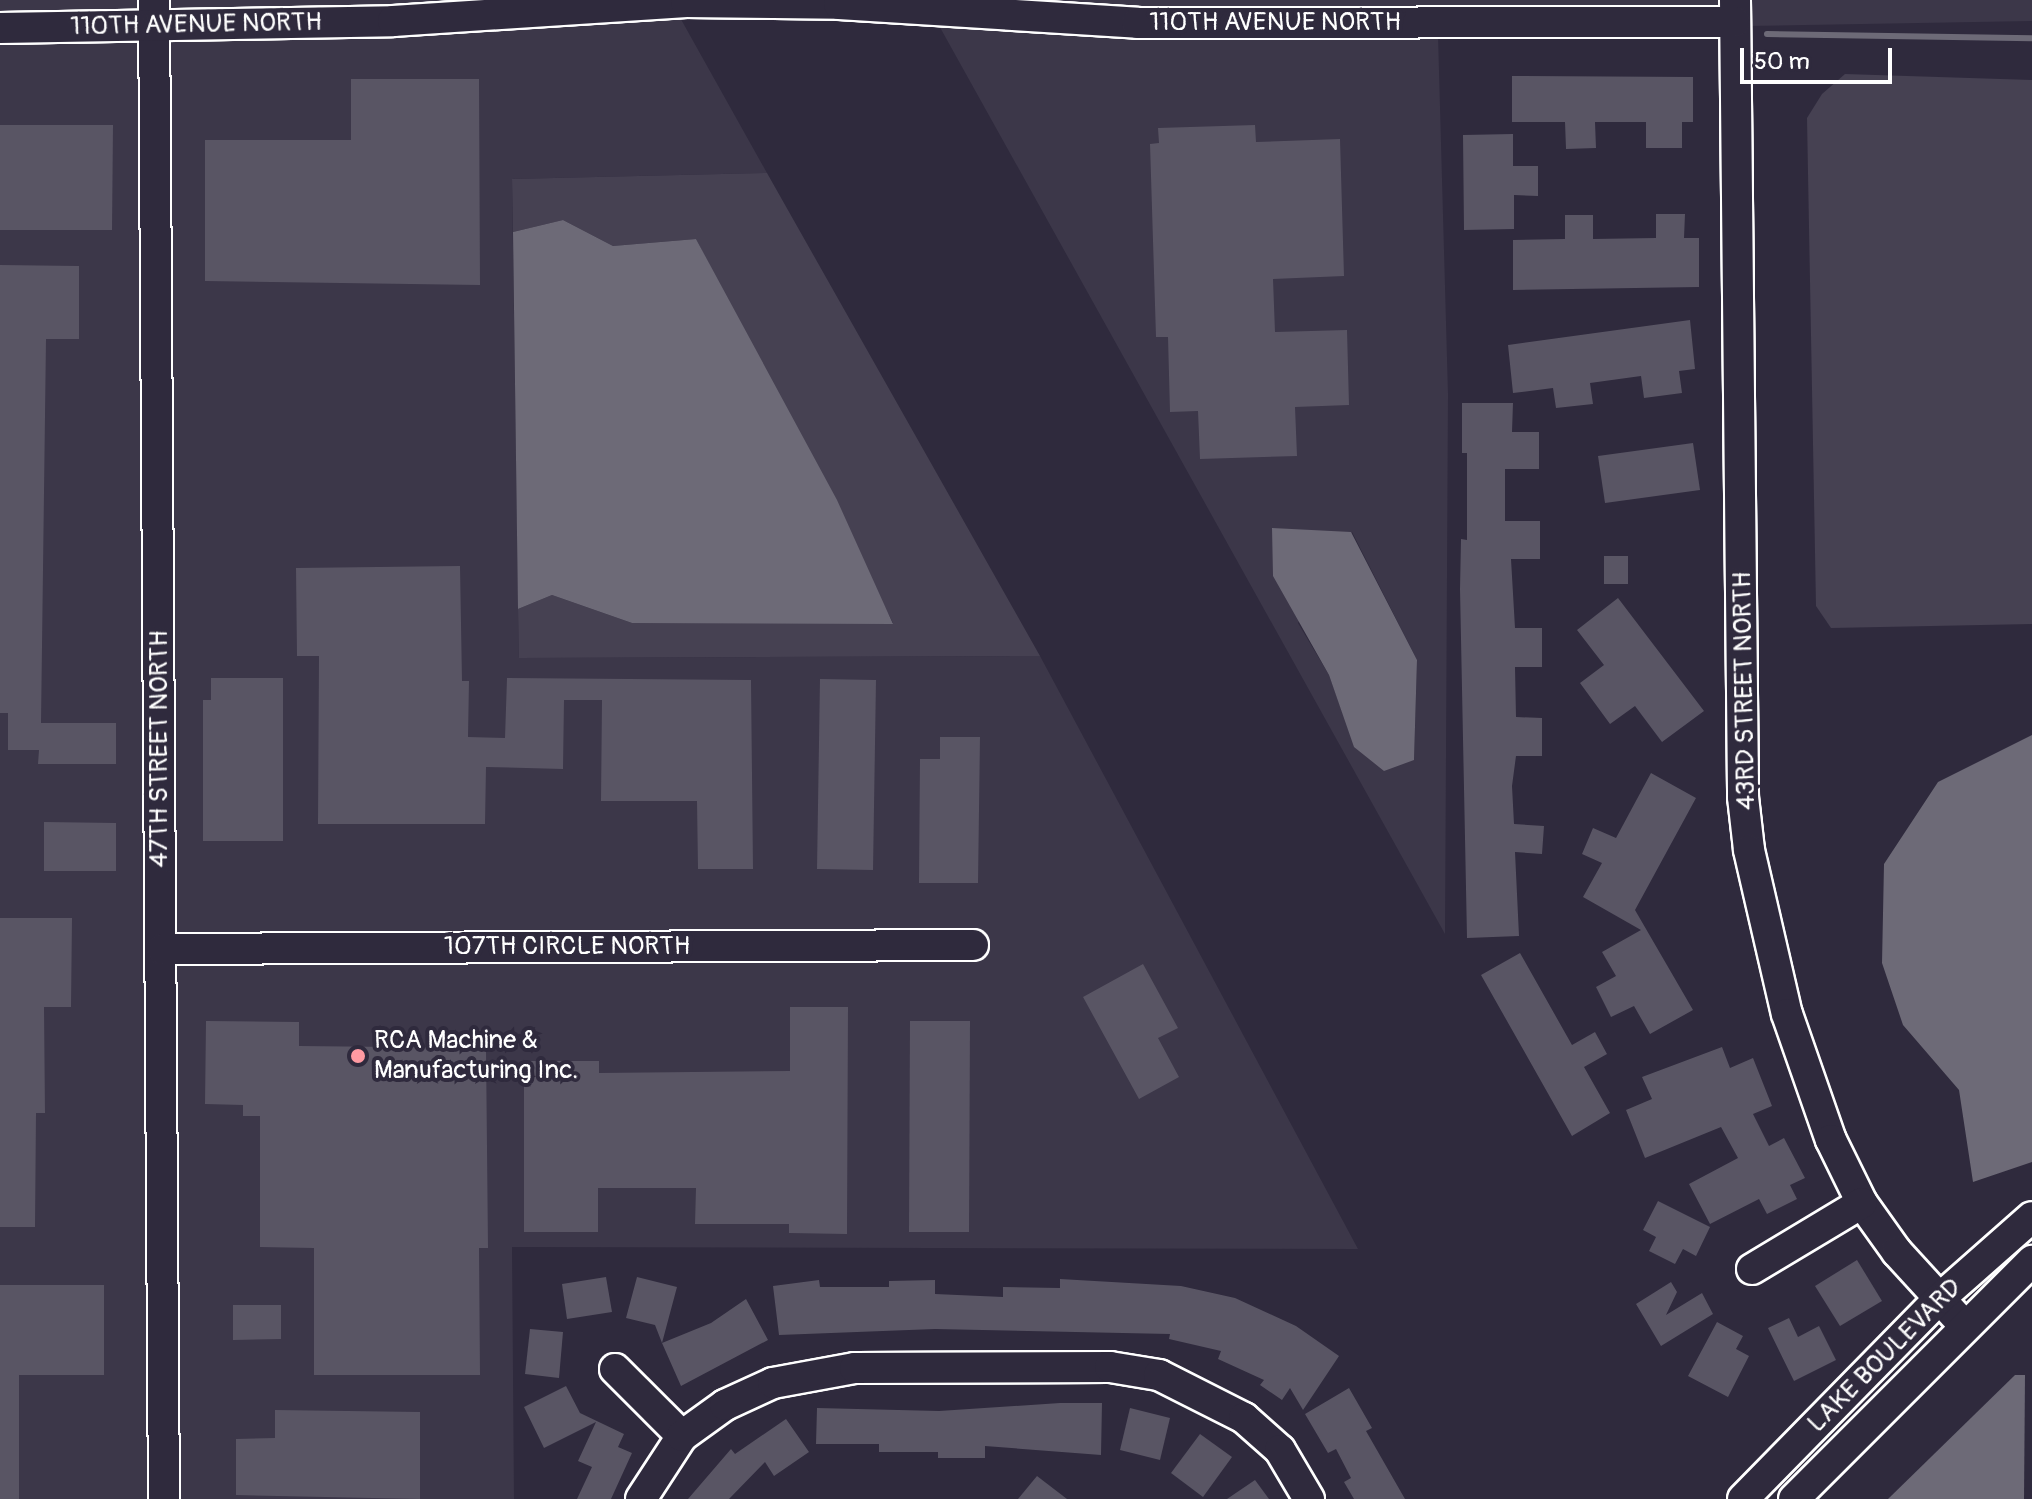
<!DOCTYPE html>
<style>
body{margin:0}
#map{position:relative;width:2032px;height:1499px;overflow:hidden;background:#2f2a3d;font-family:Pangolin,sans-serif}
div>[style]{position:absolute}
.built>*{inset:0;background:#3c3749}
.green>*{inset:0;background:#464152}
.water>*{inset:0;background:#6d6a77}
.stream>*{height:6px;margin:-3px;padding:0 3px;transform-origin:3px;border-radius:3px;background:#6d6a77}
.building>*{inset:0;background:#595564}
.roads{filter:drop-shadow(2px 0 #fff) drop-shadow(-2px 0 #fff) drop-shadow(0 2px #fff) drop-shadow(0 -2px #fff)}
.minor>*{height:30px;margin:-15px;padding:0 15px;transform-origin:15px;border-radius:15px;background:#2f2a3d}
.dots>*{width:22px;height:22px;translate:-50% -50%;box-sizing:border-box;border:4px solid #2f2a3d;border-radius:50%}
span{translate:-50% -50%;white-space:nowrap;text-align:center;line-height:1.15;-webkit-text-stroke:8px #2f2a3d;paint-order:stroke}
.street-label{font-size:26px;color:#fff}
.poi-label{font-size:26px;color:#fff}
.left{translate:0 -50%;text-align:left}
.scale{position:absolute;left:1740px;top:48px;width:152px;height:36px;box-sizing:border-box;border:4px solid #fff;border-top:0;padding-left:10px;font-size:24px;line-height:28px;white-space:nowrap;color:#fff;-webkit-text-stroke:6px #2f2a3d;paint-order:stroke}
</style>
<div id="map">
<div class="built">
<i style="clip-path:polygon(0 0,143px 0,143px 14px,0 16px)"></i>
<i style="clip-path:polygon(164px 0,558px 0,164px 14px)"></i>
<i style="clip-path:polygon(965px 0,1725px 0,1725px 10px,1137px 11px)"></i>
<i style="clip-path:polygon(1746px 0,2032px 0,2032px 21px,1746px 26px)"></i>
<i style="clip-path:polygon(678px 14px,767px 173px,512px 179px,519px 658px,1040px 656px,1358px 1249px,512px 1247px,514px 1499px,174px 1499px,172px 961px,983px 957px,983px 933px,172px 937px,164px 38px)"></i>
<i style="clip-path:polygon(evenodd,937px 22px,1438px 35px,1448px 394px,1445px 934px,937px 22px,1352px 532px,1417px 660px,1414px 760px,1355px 747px,1329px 675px,1298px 623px,1352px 532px)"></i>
<i style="clip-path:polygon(143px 38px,153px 1499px,0 1499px,0 40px)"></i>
</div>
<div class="green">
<i style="clip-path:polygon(1845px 74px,2032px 80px,2032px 624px,1831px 628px,1816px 606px,1807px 118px,1822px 94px)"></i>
<i style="clip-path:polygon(767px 173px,1040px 656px,519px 658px,518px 609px,552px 595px,632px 623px,893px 623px,696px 239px,613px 246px,563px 220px,513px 232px,512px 179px)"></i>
</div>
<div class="water">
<i style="clip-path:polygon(563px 220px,613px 246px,696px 239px,837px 500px,893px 624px,632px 623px,552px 595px,518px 609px,513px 232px)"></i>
<i style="clip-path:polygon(1272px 528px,1351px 532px,1417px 660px,1414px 760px,1384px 771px,1354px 747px,1329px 675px,1273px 576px)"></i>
<i style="clip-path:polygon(2032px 735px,2032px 1162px,1973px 1182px,1959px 1090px,1903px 1025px,1882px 963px,1884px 864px,1938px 782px)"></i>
<i style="clip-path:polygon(2015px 1375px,2025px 1375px,2024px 1499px,1888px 1499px)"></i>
</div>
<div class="stream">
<i style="left:1767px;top:34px;width:265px;rotate:0.9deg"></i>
</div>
<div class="building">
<i style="clip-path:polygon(1512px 76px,1693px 77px,1693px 122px,1682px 122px,1682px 148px,1646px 148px,1646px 122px,1595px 122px,1596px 148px,1566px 149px,1565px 122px,1512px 122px)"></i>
<i style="clip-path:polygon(351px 79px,479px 79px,480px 285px,205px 281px,205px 140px,351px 140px)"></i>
<i style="clip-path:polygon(0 125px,113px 125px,112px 230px,0 230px)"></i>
<i style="clip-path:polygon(1255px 125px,1256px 142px,1340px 139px,1344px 276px,1273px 279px,1275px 332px,1347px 330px,1349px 405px,1295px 407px,1297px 456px,1200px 459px,1198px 411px,1170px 412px,1168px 337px,1156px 337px,1150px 144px,1159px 143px,1158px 128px)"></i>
<i style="clip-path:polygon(1513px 134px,1513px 166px,1538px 166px,1538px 196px,1514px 195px,1514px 229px,1464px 230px,1463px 135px)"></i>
<i style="clip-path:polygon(1656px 214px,1685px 214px,1684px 238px,1699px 238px,1699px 287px,1513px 290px,1513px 240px,1565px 239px,1565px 215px,1593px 215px,1593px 239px,1656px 238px)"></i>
<i style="clip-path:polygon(0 265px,79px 266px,79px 339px,46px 339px,41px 723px,116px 723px,116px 764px,38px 764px,39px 750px,8px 750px,8px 713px,0 713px)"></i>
<i style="clip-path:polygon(1690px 320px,1695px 369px,1679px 371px,1682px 393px,1644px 398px,1641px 376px,1590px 383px,1593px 404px,1556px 408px,1553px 388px,1513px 393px,1508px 345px)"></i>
<i style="clip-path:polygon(1462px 403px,1513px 403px,1512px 432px,1539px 432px,1539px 469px,1505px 469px,1505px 521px,1540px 521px,1540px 559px,1511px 559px,1515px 628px,1542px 628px,1542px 667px,1515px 667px,1516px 717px,1542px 718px,1542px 756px,1516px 756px,1512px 786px,1514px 824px,1544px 826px,1542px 854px,1515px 852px,1519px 936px,1467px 938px,1460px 589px,1461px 539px,1467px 540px,1467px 453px,1462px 453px)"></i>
<i style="clip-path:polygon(1693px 443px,1700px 490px,1605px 503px,1598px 456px)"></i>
<i style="clip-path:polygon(1604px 556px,1628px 556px,1628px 584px,1604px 584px)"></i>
<i style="clip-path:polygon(460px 566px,462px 681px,469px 681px,468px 737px,505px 738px,507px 678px,751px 680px,753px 869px,698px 869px,697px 801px,601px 801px,602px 700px,564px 700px,563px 769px,486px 767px,485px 824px,318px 824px,319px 656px,297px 656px,296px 568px)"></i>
<i style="clip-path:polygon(1618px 598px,1704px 711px,1662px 742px,1635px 706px,1610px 724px,1580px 683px,1604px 665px,1577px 630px)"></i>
<i style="clip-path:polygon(211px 678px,283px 678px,283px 841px,203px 841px,203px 700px,211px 700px)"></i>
<i style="clip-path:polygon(820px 679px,876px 680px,873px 870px,817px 869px)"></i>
<i style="clip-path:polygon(940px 737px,980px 737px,978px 883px,919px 883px,920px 759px,940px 759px)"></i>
<i style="clip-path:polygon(1651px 773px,1696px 798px,1635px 910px,1693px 1010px,1650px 1034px,1634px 1006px,1611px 1017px,1596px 987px,1616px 976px,1602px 952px,1641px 930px,1583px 897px,1602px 863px,1582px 854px,1593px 828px,1616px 838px)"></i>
<i style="clip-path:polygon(44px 822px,116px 823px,116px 871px,44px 871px)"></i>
<i style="clip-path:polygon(0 918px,72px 918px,71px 1007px,44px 1007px,45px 1113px,36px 1113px,35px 1227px,0 1227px)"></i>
<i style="clip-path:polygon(1520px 953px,1572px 1045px,1595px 1032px,1607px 1054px,1584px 1067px,1610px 1113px,1572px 1136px,1481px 975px)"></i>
<i style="clip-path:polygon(1143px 964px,1178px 1028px,1158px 1038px,1179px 1077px,1139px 1099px,1083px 997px)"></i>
<i style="clip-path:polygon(790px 1007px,848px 1007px,847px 1234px,789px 1233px,789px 1224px,695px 1224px,696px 1188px,598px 1188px,598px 1232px,524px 1232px,524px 1061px,599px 1061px,599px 1073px,790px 1071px)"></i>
<i style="clip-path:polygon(206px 1021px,299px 1022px,299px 1046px,486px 1048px,488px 1248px,479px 1248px,480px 1375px,314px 1375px,314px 1248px,260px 1247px,260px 1116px,243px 1116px,243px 1105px,205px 1104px)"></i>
<i style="clip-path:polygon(910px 1021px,970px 1021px,969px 1232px,909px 1232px)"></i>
<i style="clip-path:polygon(1722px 1047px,1730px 1068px,1753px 1058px,1772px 1106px,1753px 1114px,1769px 1146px,1784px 1138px,1805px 1178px,1790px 1185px,1797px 1199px,1767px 1214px,1759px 1199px,1710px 1224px,1689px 1184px,1738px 1158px,1721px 1127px,1645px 1158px,1626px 1110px,1652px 1099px,1642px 1077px)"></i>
<i style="clip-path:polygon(1658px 1201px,1710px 1227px,1696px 1256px,1683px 1249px,1675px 1264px,1649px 1251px,1656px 1237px,1643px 1230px)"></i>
<i style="clip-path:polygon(1857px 1260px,1882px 1301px,1840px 1326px,1815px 1286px)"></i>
<i style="clip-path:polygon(606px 1277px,612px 1312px,567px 1319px,562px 1284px)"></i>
<i style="clip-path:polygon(637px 1277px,677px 1287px,662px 1343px,655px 1325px,626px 1318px)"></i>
<i style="clip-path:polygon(1060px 1279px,1181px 1286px,1235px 1298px,1296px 1326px,1339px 1356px,1303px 1410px,1290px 1388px,1282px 1400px,1260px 1385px,1264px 1380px,1218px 1359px,1221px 1351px,1169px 1339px,1170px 1334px,935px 1329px,779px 1335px,773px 1286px,819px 1280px,820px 1287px,889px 1287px,889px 1281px,935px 1280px,935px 1294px,1003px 1297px,1003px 1287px,1060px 1288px)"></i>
<i style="clip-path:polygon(1671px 1282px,1677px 1292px,1666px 1315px,1702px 1293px,1713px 1314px,1661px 1346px,1636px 1304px)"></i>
<i style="clip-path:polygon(0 1285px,104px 1285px,104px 1375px,19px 1375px,19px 1499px,0 1499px)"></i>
<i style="clip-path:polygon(746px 1299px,768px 1340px,681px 1386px,662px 1343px,711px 1323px)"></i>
<i style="clip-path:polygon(233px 1305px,281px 1305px,281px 1339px,233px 1340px)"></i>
<i style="clip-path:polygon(1789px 1318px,1798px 1337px,1819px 1326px,1836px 1360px,1794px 1381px,1768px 1328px)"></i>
<i style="clip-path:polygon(1717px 1322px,1743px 1336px,1736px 1349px,1749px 1356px,1728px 1397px,1688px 1376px)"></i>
<i style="clip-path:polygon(530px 1329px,563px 1332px,559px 1378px,525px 1374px)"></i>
<i style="clip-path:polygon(566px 1386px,580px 1413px,624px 1434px,618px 1447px,632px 1453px,611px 1499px,577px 1499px,592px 1467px,578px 1461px,596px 1422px,544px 1448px,524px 1407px)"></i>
<i style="clip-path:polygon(1349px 1388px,1372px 1428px,1366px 1431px,1405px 1499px,1354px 1499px,1344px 1482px,1351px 1478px,1336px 1449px,1328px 1453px,1305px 1414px)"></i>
<i style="clip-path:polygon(1060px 1403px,1102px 1403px,1101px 1455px,985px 1446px,985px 1458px,938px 1458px,938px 1452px,879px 1452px,879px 1444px,816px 1444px,817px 1408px,939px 1411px)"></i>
<i style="clip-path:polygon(1130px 1408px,1170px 1418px,1160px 1460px,1120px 1450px)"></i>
<i style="clip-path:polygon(275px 1410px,420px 1412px,420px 1499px,236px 1495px,236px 1439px,275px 1438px)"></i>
<i style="clip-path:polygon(786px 1419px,809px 1452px,774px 1476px,765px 1462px,729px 1499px,688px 1499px,731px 1449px,735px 1454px)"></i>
<i style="clip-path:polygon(1200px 1434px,1232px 1457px,1203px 1497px,1171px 1473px)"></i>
<i style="clip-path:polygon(1037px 1476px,1067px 1499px,1018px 1499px)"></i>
<i style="clip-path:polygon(1255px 1480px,1269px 1499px,1227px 1499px)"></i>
</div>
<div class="roads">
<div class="minor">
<i style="left:154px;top:0;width:1499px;rotate:89.62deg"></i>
<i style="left:1735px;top:0;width:797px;rotate:89.42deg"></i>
<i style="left:1743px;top:797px;width:53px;rotate:83.5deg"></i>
<i style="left:1749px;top:850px;width:168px;rotate:77deg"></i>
<i style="left:1787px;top:1014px;width:133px;rotate:70.8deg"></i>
<i style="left:1831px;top:1140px;width:70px;rotate:63.8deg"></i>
<i style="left:1862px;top:1203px;width:60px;rotate:54.5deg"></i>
<i style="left:1897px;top:1252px;width:99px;rotate:47.5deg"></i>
<i style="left:0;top:28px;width:393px;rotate:-1deg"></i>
<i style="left:393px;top:21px;width:294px;rotate:-3.7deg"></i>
<i style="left:686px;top:2px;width:153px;rotate:0.7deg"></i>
<i style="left:839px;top:4px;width:299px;rotate:3.6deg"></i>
<i style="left:1137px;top:23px;width:598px;rotate:-0.1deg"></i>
<i style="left:162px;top:949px;width:811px;rotate:-0.28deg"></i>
<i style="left:1752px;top:1269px;width:128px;rotate:-31deg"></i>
<i style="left:615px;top:1369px;width:95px;rotate:45deg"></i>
<i style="left:641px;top:1499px;width:75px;rotate:-56.9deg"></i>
<i style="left:682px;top:1436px;width:53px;rotate:-35.8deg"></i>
<i style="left:725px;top:1405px;width:53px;rotate:-24.6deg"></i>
<i style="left:773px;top:1383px;width:83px;rotate:-10.4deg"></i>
<i style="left:855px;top:1368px;width:255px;rotate:-0.2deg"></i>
<i style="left:1110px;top:1367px;width:50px;rotate:9.3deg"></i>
<i style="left:1159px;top:1375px;width:95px;rotate:26.8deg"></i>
<i style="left:1244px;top:1418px;width:48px;rotate:41.6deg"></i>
<i style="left:1280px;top:1450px;width:57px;rotate:59.4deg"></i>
<i style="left:1743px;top:1499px;width:279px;rotate:-45.6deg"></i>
<i style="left:1938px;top:1300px;width:125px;rotate:-41.4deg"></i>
<i style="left:1794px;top:1499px;width:337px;rotate:-45deg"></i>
</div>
</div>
<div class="dots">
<i style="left:358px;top:1056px;background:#ff9aa2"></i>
</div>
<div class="street-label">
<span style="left:1275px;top:23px">110TH AVENUE NORTH</span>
<span style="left:196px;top:25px;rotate:-1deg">110TH AVENUE NORTH</span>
<span style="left:1745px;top:691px;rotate:-91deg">43RD STREET NORTH</span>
<span style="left:160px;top:749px;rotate:-90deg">47TH STREET NORTH</span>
<span style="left:567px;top:947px">107TH CIRCLE NORTH</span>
<span style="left:1885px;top:1356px;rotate:-45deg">LAKE BOULEVARD</span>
</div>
<div class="poi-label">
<span class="left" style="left:374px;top:1056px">RCA Machine &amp;<br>Manufacturing Inc.</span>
</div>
<div class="scale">50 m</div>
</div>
